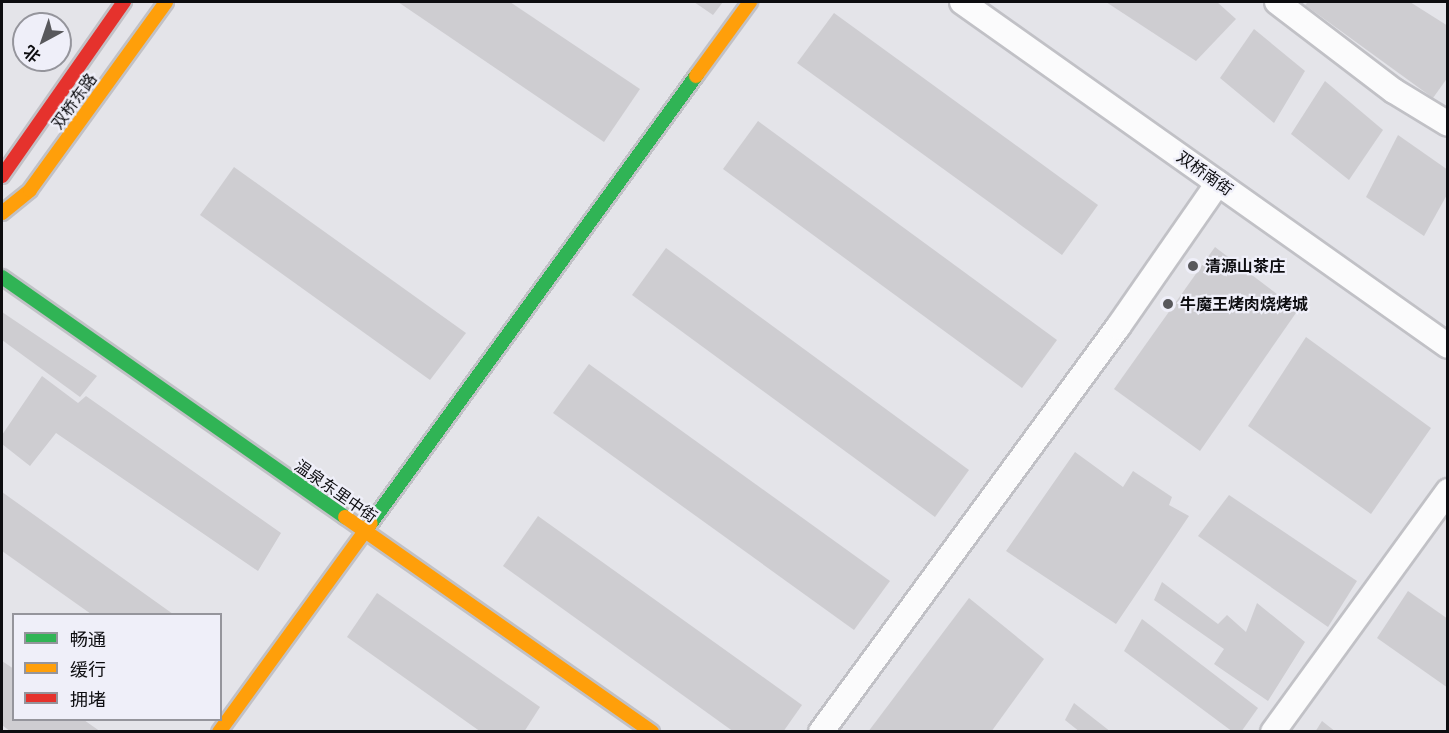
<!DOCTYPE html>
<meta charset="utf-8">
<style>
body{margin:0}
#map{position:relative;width:1449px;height:733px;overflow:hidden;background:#e4e4e9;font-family:"PT Sans","Noto Sans SC",sans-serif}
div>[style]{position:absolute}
.building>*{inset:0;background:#cecdd1}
.roads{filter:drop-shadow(2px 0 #c1c1c6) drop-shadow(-2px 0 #c1c1c6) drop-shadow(0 2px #c1c1c6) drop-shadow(0 -2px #c1c1c6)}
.street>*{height:24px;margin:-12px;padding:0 12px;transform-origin:12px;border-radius:12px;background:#fbfbfc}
.fast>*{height:14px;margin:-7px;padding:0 7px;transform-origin:7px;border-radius:7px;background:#30b455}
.slow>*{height:14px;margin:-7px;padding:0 7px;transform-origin:7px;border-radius:7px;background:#ff9f0a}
.jam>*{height:14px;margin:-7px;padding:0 7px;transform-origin:7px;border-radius:7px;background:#e5322d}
.dots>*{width:16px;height:16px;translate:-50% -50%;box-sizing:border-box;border:3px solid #efeff9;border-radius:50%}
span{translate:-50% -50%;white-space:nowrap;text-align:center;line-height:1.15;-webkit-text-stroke:4.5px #efeff9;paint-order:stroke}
.street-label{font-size:16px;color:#0d0d10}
.poi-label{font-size:16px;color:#0d0d10;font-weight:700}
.left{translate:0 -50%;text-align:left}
.frame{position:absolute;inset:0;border:3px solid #0d0d10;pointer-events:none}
.legend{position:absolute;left:12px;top:613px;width:210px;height:108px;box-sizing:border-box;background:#efeff9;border:2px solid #95959c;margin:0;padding:8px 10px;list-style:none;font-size:18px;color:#0d0d10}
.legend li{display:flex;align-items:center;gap:12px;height:30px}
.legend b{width:30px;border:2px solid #95959c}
.north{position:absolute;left:12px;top:12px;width:60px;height:60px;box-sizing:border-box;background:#efeff9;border:2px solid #95959c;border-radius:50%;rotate:220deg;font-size:16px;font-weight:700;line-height:24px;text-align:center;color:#0d0d10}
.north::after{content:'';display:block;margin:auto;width:21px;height:27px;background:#58585c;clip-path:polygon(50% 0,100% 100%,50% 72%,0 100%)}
</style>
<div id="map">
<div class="building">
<i style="clip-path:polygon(398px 2px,510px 2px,640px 89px,604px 142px)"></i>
<i style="clip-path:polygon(694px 2px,723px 2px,713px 15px)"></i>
<i style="clip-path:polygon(1106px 2px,1217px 2px,1236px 19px,1196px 61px)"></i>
<i style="clip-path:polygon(1308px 2px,1410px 2px,1448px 26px,1448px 77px,1433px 98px,1305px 5px)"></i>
<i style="clip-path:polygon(834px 13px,1098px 205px,1062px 255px,797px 63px)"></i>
<i style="clip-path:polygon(1254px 29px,1305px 71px,1274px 123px,1220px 78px)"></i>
<i style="clip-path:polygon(1325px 81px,1383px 130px,1349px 180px,1291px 134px)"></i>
<i style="clip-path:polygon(758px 121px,1057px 340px,1022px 388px,723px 169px)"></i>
<i style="clip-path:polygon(1398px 135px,1448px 170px,1448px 193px,1424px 236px,1366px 197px)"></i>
<i style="clip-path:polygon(234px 167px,466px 333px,430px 380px,200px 215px)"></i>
<i style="clip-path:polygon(1215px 247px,1298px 310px,1200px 451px,1114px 389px)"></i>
<i style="clip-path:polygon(666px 248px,969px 470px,935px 517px,632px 295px)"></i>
<i style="clip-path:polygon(2px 312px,97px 376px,80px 397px,2px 340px)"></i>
<i style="clip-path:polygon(1306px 337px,1431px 428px,1371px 514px,1248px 426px)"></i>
<i style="clip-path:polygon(589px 364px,890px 581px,854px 630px,553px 413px)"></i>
<i style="clip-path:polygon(42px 376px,78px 403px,86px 396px,281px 533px,258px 571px,56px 433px,30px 466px,2px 444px,2px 435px)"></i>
<i style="clip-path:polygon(1075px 452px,1123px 487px,1133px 471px,1172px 497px,1169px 505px,1189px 516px,1116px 624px,1006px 551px)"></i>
<i style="clip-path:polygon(2px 492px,173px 614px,91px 614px,2px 551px)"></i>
<i style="clip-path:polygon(1229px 495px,1357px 581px,1328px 627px,1198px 536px)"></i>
<i style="clip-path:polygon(538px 516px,802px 705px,783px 732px,734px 732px,503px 566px)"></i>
<i style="clip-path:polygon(1162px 582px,1218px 624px,1227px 615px,1246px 632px,1257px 603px,1305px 642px,1268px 701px,1214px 664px,1224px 649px,1154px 600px)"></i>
<i style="clip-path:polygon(1408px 591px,1448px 619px,1448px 688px,1377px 638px)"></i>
<i style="clip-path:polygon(377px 593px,540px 707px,524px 732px,481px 732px,347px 637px)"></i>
<i style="clip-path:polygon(969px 598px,1044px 659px,991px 732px,868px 732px)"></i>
<i style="clip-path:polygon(1142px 619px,1258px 708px,1241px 732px,1233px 732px,1124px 651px)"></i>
<i style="clip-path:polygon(2px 661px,14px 669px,14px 720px,84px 720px,101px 732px,11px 732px,2px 725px)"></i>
<i style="clip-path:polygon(1074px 703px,1111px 732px,1080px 732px,1065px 720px)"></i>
<i style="clip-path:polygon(1322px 721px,1336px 732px,1315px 732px)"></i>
</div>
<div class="roads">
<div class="street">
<i style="left:962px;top:2px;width:595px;rotate:35.29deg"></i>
<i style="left:1277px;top:2px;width:147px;rotate:37.3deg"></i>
<i style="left:1394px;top:91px;width:63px;rotate:31.4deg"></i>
<i style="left:821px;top:732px;width:502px;rotate:-53.75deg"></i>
<i style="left:1118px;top:327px;width:175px;rotate:-55.2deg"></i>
<i style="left:1273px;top:732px;width:298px;rotate:-54deg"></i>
</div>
<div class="fast">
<i style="left:2px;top:277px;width:419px;rotate:35deg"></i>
<i style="left:371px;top:523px;width:553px;rotate:-53.98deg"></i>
</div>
<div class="slow">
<i style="left:696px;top:76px;width:92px;rotate:-53.9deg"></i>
<i style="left:2px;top:213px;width:36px;rotate:-39deg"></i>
<i style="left:30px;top:190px;width:232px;rotate:-54.1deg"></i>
<i style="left:345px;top:517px;width:375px;rotate:35deg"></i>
<i style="left:219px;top:732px;width:258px;rotate:-54deg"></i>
</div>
<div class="jam">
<i style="left:2px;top:176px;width:213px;rotate:-55deg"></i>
</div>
</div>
<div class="dots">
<i style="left:1193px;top:266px;background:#58585c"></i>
<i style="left:1168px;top:304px;background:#58585c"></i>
</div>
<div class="street-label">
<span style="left:74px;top:101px;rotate:-54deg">双桥东路</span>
<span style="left:1205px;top:173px;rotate:35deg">双桥南街</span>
<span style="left:336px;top:491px;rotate:35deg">温泉东里中街</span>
</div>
<div class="poi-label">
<span class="left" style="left:1205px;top:266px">清源山茶庄</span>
<span class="left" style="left:1180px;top:304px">牛魔王烤肉烧烤城</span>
</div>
<div class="frame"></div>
<ul class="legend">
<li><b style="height:8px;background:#30b455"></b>畅通</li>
<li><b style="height:8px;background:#ff9f0a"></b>缓行</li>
<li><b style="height:8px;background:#e5322d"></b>拥堵</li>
</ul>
<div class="north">北</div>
</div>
